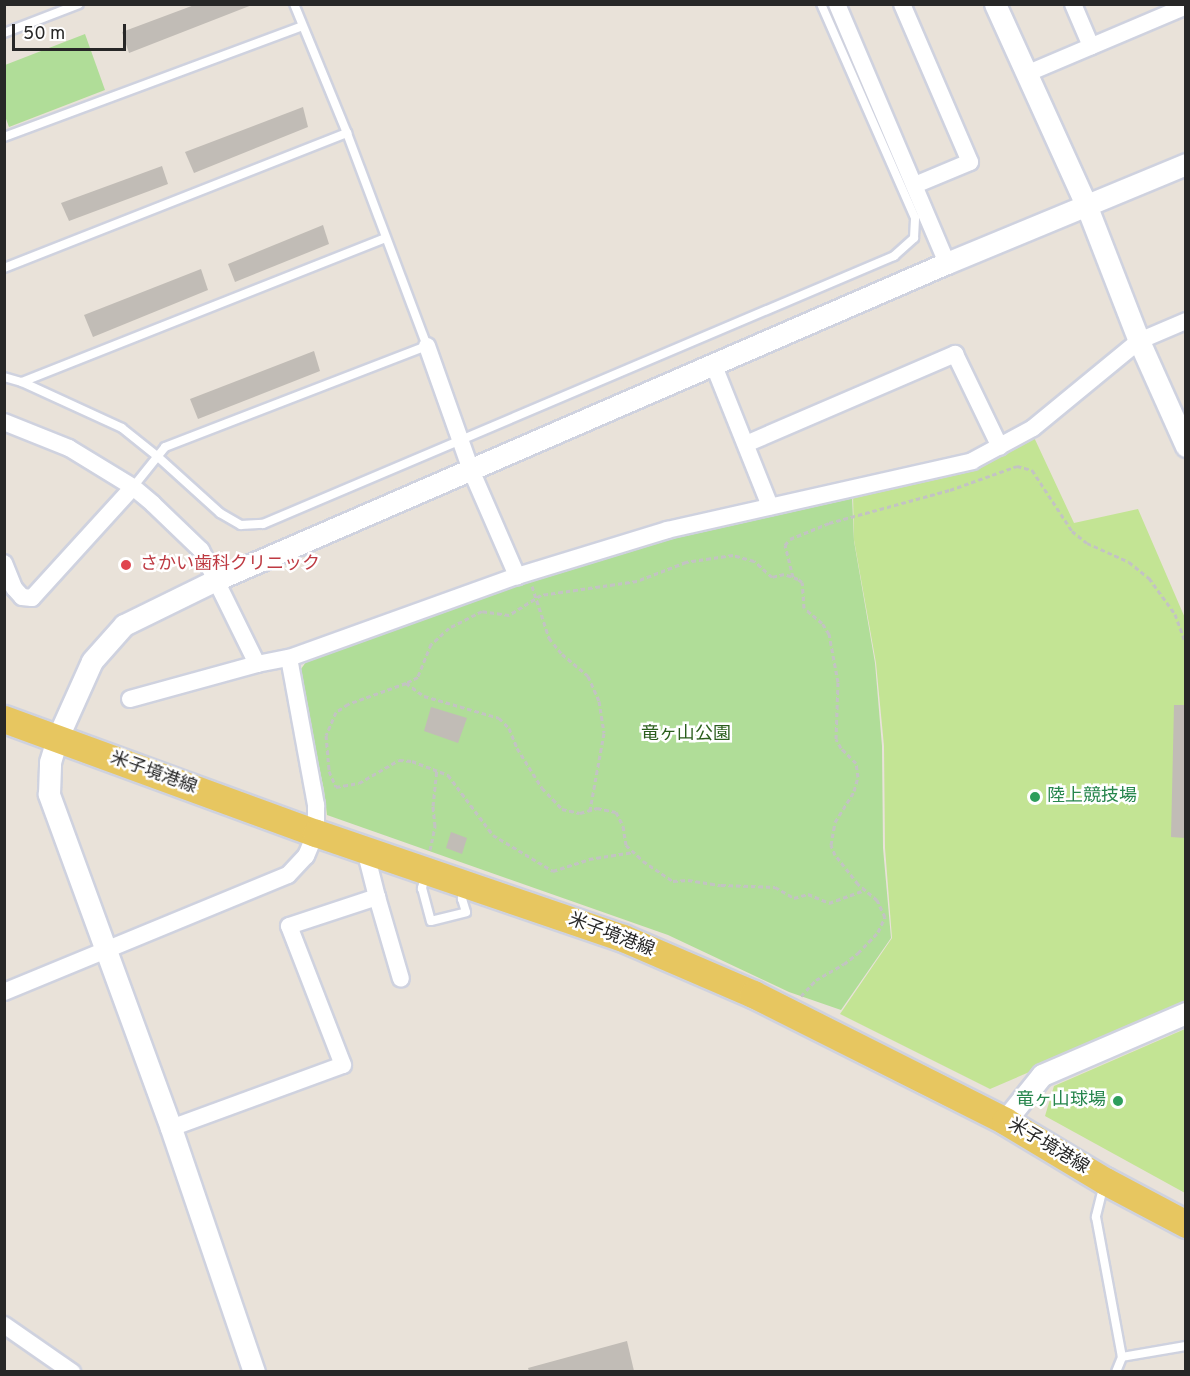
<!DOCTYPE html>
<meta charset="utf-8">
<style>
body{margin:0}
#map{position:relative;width:1190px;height:1376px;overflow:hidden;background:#e9e2d9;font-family:Overpass,"Noto Sans JP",sans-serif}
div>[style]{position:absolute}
.green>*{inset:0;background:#b0dd98}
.pitch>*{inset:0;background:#c3e494}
.building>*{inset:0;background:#c1bcb6}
.path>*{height:3px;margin-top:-1.5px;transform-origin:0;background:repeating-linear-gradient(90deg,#c3c3c3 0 4.5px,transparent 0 7.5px)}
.roads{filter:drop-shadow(2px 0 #cfd2df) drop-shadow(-2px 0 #cfd2df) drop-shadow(0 2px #cfd2df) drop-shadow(0 -2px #cfd2df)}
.service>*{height:8px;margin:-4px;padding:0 4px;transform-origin:4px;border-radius:4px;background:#fff}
.minor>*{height:16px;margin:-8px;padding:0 8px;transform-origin:8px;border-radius:8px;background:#fff}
.tertiary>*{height:21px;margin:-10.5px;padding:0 10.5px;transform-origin:10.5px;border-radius:10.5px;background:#fff}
.primary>*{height:27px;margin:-13.5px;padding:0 13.5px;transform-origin:13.5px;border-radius:13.5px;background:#e7c660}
.dots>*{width:16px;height:16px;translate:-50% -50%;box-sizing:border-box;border:3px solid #fff;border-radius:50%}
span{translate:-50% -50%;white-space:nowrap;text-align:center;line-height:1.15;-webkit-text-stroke:5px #fff;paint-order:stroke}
.health-label{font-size:18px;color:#be3a42}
.left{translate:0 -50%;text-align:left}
.park-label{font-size:18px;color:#2b5e1d}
.street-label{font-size:18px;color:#272727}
.leisure-label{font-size:18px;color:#27864d}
.right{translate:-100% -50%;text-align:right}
.frame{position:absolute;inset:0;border:6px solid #272727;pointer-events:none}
.scale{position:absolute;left:12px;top:24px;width:114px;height:27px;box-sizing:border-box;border:3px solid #272727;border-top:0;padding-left:8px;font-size:18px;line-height:21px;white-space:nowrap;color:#272727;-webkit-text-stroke:4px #fff;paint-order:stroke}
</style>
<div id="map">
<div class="green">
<i style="clip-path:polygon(85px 34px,105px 90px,9px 127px,5px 116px,5px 65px)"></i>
<i style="clip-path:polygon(852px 496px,854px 541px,875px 663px,882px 746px,883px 848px,891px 938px,841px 1010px,789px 992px,668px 935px,327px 815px,324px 790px,299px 672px,308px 659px,517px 584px,683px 533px)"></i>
</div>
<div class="pitch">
<i style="clip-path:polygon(1032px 433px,1074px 523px,1138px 509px,1185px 618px,1185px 1005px,990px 1089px,840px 1014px,892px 938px,885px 848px,884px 746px,876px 663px,854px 540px,853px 493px)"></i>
<i style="clip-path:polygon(1185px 1029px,1185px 1193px,1045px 1116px,1054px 1086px)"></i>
</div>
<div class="building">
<i style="clip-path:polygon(197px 4px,252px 5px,129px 53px,122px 32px)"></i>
<i style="clip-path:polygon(303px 107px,308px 127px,194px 173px,185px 152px)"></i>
<i style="clip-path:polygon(162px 166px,168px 184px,69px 221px,61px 203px)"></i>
<i style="clip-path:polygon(323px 225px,329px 244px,235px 282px,228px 264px)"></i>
<i style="clip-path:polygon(201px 269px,208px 290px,93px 337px,84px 315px)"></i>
<i style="clip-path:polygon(314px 351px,320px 371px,198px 419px,190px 399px)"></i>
<i style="clip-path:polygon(1174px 705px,1185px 705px,1185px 838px,1171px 837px)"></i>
<i style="clip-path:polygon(431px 707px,467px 718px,458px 743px,424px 731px)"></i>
<i style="clip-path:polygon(451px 832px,467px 838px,462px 854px,446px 848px)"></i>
<i style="clip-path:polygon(627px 1341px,634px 1371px,529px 1371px,528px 1368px)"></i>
</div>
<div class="path">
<i style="left:793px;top:577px;width:33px;rotate:-104deg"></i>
<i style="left:785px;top:545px;width:8px;rotate:-50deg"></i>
<i style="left:790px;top:539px;width:42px;rotate:-22.3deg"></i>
<i style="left:829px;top:523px;width:125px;rotate:-15.3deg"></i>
<i style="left:950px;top:490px;width:71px;rotate:-19.7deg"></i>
<i style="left:1017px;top:466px;width:16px;rotate:15deg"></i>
<i style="left:1032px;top:470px;width:73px;rotate:56.7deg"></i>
<i style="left:1072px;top:531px;width:19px;rotate:39deg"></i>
<i style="left:1087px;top:543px;width:46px;rotate:24.3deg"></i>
<i style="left:1129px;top:562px;width:26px;rotate:39deg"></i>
<i style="left:1149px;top:578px;width:44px;rotate:54.2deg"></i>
<i style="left:1175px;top:614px;width:32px;rotate:70deg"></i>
<i style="left:532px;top:586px;width:55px;rotate:71.9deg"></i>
<i style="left:549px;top:638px;width:21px;rotate:51deg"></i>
<i style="left:562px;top:654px;width:34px;rotate:40deg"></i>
<i style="left:588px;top:676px;width:27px;rotate:66deg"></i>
<i style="left:599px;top:701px;width:32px;rotate:81deg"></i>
<i style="left:604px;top:733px;width:78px;rotate:100.3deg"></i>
<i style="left:406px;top:683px;width:62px;rotate:160.1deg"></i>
<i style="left:348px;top:704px;width:14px;rotate:146deg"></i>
<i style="left:336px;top:712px;width:25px;rotate:113deg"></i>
<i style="left:326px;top:735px;width:36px;rotate:85deg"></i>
<i style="left:329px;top:771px;width:17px;rotate:66deg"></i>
<i style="left:336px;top:787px;width:23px;rotate:-10deg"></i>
<i style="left:359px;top:783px;width:46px;rotate:-29.9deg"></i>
<i style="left:399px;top:760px;width:13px;rotate:4deg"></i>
<i style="left:412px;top:761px;width:39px;rotate:21deg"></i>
<i style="left:448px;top:775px;width:75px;rotate:53.1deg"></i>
<i style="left:493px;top:835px;width:70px;rotate:31deg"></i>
<i style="left:553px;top:871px;width:38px;rotate:-18deg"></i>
<i style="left:589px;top:859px;width:45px;rotate:-9deg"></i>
<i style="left:430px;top:850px;width:25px;rotate:-78deg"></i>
<i style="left:435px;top:826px;width:20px;rotate:-96deg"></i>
<i style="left:433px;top:806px;width:37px;rotate:-84deg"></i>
<i style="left:801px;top:996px;width:22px;rotate:-47deg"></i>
<i style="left:816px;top:980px;width:32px;rotate:-30deg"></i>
<i style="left:844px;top:964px;width:18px;rotate:-38deg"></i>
<i style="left:858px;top:953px;width:29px;rotate:-46deg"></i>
<i style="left:878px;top:932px;width:17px;rotate:-65deg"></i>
<i style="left:885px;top:917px;width:19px;rotate:-115deg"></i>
<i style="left:877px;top:900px;width:25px;rotate:-140deg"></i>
<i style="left:858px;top:884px;width:37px;rotate:-128deg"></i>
<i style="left:835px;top:855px;width:11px;rotate:-112deg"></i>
<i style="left:831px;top:845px;width:23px;rotate:-80deg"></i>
<i style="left:835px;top:822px;width:36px;rotate:-58deg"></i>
<i style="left:854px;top:791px;width:15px;rotate:-74deg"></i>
<i style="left:858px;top:777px;width:14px;rotate:-98deg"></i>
<i style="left:856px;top:763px;width:21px;rotate:-135deg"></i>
<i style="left:841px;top:748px;width:10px;rotate:-119deg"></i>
<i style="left:836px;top:739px;width:57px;rotate:-88deg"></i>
<i style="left:838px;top:682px;width:49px;rotate:-100.6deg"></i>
<i style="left:829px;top:634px;width:13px;rotate:-122deg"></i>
<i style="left:822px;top:623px;width:23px;rotate:-140deg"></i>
<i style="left:804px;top:608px;width:26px;rotate:-94deg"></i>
<i style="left:802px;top:582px;width:5px;rotate:-143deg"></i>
<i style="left:798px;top:579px;width:15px;rotate:-160deg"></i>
<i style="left:784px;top:574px;width:12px;rotate:166deg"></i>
<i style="left:772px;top:577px;width:24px;rotate:-138deg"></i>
<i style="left:754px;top:561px;width:22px;rotate:-164deg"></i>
<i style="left:733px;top:555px;width:48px;rotate:171.5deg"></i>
<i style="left:686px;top:562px;width:53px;rotate:158.8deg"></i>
<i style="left:637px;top:581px;width:97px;rotate:171.7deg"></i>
<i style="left:541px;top:595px;width:38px;rotate:148deg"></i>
<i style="left:509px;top:615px;width:27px;rotate:-172deg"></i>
<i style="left:482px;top:611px;width:37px;rotate:153deg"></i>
<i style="left:449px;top:628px;width:24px;rotate:138deg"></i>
<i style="left:431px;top:644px;width:35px;rotate:112deg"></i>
<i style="left:418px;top:677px;width:13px;rotate:153deg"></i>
<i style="left:406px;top:683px;width:22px;rotate:36deg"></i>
<i style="left:424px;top:696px;width:78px;rotate:16.3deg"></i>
<i style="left:499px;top:718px;width:14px;rotate:45deg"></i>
<i style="left:509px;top:728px;width:22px;rotate:68deg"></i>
<i style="left:517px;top:748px;width:47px;rotate:58deg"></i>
<i style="left:542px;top:788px;width:29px;rotate:46deg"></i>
<i style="left:562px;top:809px;width:18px;rotate:13deg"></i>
<i style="left:580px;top:813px;width:18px;rotate:-16deg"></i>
<i style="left:597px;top:808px;width:19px;rotate:12deg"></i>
<i style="left:616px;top:812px;width:16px;rotate:63deg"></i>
<i style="left:623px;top:826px;width:19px;rotate:81deg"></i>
<i style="left:626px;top:845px;width:23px;rotate:43deg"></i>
<i style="left:643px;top:861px;width:36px;rotate:34deg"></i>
<i style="left:673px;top:881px;width:15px;rotate:-4deg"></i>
<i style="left:688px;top:880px;width:33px;rotate:9deg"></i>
<i style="left:721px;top:885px;width:54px;rotate:2.1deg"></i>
<i style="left:775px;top:887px;width:22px;rotate:30deg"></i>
<i style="left:794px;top:898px;width:15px;rotate:-16deg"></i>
<i style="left:808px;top:894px;width:23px;rotate:23deg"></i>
<i style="left:829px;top:903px;width:38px;rotate:-20deg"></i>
</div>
<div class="roads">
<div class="service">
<i style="left:4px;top:33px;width:80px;rotate:-21.1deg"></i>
<i style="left:4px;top:137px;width:318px;rotate:-20.4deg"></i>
<i style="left:4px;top:268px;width:369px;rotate:-21.5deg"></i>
<i style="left:4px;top:377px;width:19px;rotate:16deg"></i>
<i style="left:22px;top:382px;width:110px;rotate:24.7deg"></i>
<i style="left:122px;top:428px;width:45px;rotate:38.7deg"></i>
<i style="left:157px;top:456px;width:85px;rotate:42.1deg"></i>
<i style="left:220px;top:513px;width:24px;rotate:30deg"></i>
<i style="left:241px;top:525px;width:22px;rotate:-3deg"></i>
<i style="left:263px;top:524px;width:686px;rotate:-23.01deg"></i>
<i style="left:894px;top:256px;width:27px;rotate:-42deg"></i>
<i style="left:914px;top:238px;width:20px;rotate:-87deg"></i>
<i style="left:915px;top:218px;width:234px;rotate:-113.7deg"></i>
<i style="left:22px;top:382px;width:391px;rotate:-21.6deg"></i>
<i style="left:133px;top:487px;width:51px;rotate:-51.3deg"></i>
<i style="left:165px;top:447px;width:281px;rotate:-21.1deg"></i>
<i style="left:427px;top:346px;width:228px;rotate:-110.6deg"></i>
<i style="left:347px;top:133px;width:139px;rotate:-112.3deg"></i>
<i style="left:426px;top:873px;width:16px;rotate:105deg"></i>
<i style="left:422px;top:888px;width:34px;rotate:75deg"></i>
<i style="left:431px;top:921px;width:36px;rotate:-14deg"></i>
<i style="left:466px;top:912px;width:14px;rotate:-107deg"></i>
<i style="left:462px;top:899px;width:12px;rotate:-70deg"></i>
<i style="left:1104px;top:1184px;width:34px;rotate:104deg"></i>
<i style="left:1096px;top:1217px;width:142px;rotate:79.5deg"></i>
<i style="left:1116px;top:1372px;width:16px;rotate:-68deg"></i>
<i style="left:1122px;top:1357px;width:65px;rotate:-9.8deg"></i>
</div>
<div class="minor">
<i style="left:837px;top:4px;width:281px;rotate:67deg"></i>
<i style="left:902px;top:4px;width:172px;rotate:66.7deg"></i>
<i style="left:970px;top:162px;width:60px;rotate:157.3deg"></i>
<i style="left:1073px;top:4px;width:46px;rotate:66.8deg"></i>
<i style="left:1026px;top:74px;width:174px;rotate:-23deg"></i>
<i style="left:427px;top:346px;width:132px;rotate:70.5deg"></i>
<i style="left:471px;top:470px;width:116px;rotate:66.5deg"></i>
<i style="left:714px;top:366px;width:151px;rotate:68.2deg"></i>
<i style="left:4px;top:422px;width:70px;rotate:21.8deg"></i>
<i style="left:69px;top:448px;width:75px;rotate:31.4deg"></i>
<i style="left:133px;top:487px;width:26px;rotate:40deg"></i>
<i style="left:153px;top:504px;width:66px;rotate:43.8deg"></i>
<i style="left:201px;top:550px;width:127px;rotate:63.8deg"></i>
<i style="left:746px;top:444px;width:228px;rotate:-23.3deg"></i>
<i style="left:955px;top:354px;width:103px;rotate:64.2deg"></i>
<i style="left:4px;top:563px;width:27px;rotate:68deg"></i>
<i style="left:14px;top:588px;width:12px;rotate:48deg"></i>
<i style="left:22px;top:597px;width:10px;rotate:6deg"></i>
<i style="left:32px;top:598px;width:150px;rotate:-47.7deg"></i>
<i style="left:130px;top:699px;width:132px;rotate:-15.4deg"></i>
<i style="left:257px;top:664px;width:33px;rotate:-11deg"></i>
<i style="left:289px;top:658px;width:242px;rotate:-19.8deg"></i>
<i style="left:517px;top:576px;width:157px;rotate:-17deg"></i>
<i style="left:667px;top:530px;width:313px;rotate:-12.7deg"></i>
<i style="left:972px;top:461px;width:69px;rotate:-28.4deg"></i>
<i style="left:1033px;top:428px;width:137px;rotate:-39.4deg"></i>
<i style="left:1139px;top:341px;width:51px;rotate:-23.1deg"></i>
<i style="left:377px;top:897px;width:85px;rotate:73.7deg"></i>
<i style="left:4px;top:992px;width:307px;rotate:-22.4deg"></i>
<i style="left:288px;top:875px;width:26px;rotate:-47deg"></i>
<i style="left:306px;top:856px;width:25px;rotate:-67deg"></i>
<i style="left:316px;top:833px;width:28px;rotate:-90deg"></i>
<i style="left:316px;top:805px;width:149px;rotate:-100.4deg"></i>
<i style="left:171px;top:1128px;width:183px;rotate:-20.1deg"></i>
<i style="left:343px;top:1065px;width:149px;rotate:-111.2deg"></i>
<i style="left:289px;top:926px;width:93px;rotate:-18.2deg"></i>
<i style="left:377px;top:897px;width:49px;rotate:-104.3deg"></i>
<i style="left:4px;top:1325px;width:83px;rotate:34.7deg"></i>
</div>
<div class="tertiary">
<i style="left:995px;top:4px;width:223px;rotate:65.6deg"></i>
<i style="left:1087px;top:207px;width:144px;rotate:68.8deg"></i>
<i style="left:1139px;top:341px;width:115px;rotate:65.9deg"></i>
<i style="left:1005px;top:1121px;width:59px;rotate:-51.2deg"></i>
<i style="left:1042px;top:1075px;width:157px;rotate:-23.3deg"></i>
<i style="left:254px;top:1372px;width:258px;rotate:-108.8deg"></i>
<i style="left:171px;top:1128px;width:356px;rotate:-110.1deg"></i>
<i style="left:49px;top:794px;width:32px;rotate:-88deg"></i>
<i style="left:50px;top:762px;width:24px;rotate:-73deg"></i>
<i style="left:57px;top:739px;width:85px;rotate:-65.8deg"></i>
<i style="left:92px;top:661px;width:48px;rotate:-48.4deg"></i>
<i style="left:124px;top:625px;width:105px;rotate:-26.1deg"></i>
<i style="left:218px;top:579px;width:795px;rotate:-23.44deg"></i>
<i style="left:947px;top:263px;width:259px;rotate:-22.5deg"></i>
</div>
<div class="primary">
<i style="left:4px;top:719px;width:332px;rotate:20.1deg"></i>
<i style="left:316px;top:833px;width:324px;rotate:18.9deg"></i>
<i style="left:623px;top:938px;width:142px;rotate:23.3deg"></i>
<i style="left:753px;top:994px;width:282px;rotate:26.7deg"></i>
<i style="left:1005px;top:1121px;width:117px;rotate:31deg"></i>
<i style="left:1105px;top:1181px;width:92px;rotate:28deg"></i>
</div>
</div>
<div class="dots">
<i style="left:126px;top:565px;background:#e0444e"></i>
<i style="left:1035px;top:797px;background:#2e9e5b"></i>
<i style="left:1118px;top:1101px;background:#2e9e5b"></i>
</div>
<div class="health-label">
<span class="left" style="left:140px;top:565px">さかい歯科クリニック</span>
</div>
<div class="park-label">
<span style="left:686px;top:735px">竜ヶ山公園</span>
</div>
<div class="street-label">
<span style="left:153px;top:774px;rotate:20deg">米子境港線</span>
<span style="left:611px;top:936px;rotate:21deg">米子境港線</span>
<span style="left:1048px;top:1147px;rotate:31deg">米子境港線</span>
</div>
<div class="leisure-label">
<span class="left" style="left:1047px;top:797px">陸上競技場</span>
<span class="right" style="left:1106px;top:1101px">竜ヶ山球場</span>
</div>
<div class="frame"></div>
<div class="scale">50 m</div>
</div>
